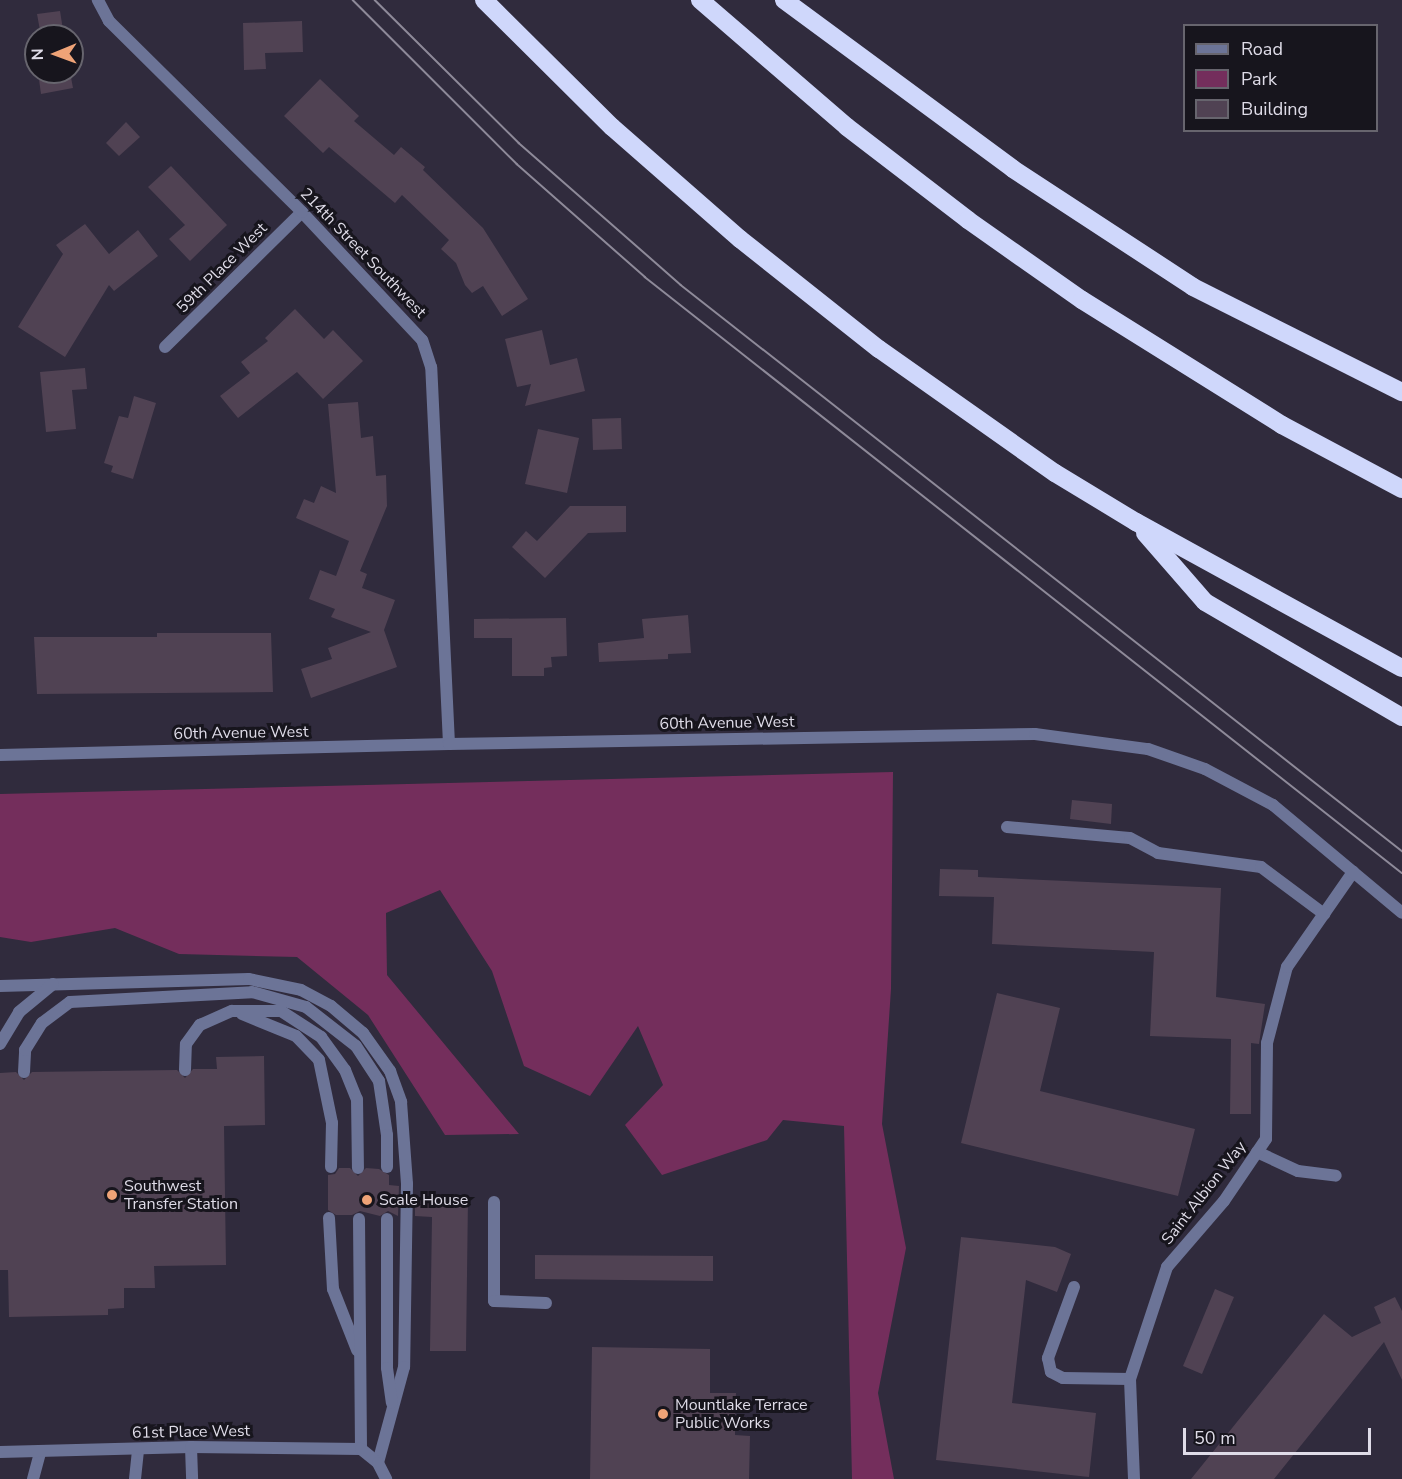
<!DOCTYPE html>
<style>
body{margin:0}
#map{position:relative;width:1402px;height:1479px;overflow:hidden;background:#302b3d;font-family:"Nunito Sans",sans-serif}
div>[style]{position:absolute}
.green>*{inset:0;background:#742e5c}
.building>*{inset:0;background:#504253}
.service>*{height:12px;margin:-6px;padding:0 6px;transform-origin:6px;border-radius:6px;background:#6c7497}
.minor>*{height:12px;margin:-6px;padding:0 6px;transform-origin:6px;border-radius:6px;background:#6c7497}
.tertiary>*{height:12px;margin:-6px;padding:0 6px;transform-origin:6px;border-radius:6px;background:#6c7497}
.motorway>*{height:18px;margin:-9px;padding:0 9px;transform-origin:9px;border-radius:9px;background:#cfd7fb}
.tram>*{height:1.5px;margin:-0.75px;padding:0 0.75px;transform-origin:0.75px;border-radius:0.75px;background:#8e8a99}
.dots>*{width:16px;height:16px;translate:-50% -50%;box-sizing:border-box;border:3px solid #17151d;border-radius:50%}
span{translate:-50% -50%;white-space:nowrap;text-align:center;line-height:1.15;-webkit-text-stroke:6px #17151d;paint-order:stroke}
.street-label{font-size:16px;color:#dfdce8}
.poi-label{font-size:16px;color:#dfdce8}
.left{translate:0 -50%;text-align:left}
.legend{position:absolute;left:1183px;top:24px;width:195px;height:108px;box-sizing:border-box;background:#17151d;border:2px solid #67656e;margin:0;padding:8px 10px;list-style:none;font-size:18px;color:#dfdce8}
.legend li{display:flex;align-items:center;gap:12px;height:30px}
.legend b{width:30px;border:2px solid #67656e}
.north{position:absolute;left:24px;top:24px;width:60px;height:60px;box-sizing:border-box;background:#17151d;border:2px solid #67656e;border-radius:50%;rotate:269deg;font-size:16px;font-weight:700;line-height:24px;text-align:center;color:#dfdce8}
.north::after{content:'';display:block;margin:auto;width:21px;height:27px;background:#efa377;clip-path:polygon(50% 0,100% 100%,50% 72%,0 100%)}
.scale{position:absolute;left:1183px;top:1428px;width:188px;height:27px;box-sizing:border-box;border:3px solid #dfdce8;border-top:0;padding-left:8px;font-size:18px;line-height:21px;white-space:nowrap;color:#dfdce8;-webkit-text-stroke:4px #17151d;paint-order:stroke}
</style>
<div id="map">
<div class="green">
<i style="clip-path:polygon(893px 772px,891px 989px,882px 1124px,906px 1248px,878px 1393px,894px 1479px,852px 1479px,844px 1126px,783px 1120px,767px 1140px,662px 1175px,625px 1125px,663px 1085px,638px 1026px,590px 1096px,524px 1066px,492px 971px,440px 890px,386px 913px,387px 975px,519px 1134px,445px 1135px,368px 1015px,297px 957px,179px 954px,115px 928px,31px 942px,0 937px,0 794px)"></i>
</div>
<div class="building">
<i style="clip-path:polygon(60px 11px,64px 36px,41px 36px,37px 14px)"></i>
<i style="clip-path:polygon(302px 21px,303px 52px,265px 53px,266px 69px,244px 70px,243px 23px)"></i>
<i style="clip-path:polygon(38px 72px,70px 72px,73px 88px,41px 94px)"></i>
<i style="clip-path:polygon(320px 79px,359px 116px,354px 121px,394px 155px,401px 147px,425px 167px,423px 170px,483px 228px,528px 299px,502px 316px,483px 286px,472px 293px,465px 285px,456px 263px,441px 249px,449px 240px,402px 195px,395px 203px,329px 147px,323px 153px,284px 116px)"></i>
<i style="clip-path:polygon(126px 122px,140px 137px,119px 156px,106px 143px)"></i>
<i style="clip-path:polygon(171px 166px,227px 225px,190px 261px,169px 239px,185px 225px,148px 187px)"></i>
<i style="clip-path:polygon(85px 224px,109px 254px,138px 230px,158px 256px,114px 291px,109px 285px,65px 357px,18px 327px,63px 254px,56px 245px)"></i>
<i style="clip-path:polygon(295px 309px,324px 339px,333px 330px,363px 361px,323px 399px,297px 372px,238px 418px,220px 396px,250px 373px,241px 362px,268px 341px,265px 338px)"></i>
<i style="clip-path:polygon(542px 330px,550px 365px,577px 358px,585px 391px,525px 406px,531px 384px,517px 387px,505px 339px)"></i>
<i style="clip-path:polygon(85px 368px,87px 389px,72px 390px,76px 429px,46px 432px,40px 372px)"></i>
<i style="clip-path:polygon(134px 396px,156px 403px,133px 479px,111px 472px,113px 466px,104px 463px,119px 416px,128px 418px)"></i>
<i style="clip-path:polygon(358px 402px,361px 438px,373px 436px,376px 476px,386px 475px,387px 506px,360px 571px,367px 574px,362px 588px,395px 600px,384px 630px,397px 667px,311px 698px,301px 669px,332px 659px,328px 648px,371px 632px,331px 617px,335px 609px,309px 599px,320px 570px,336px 576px,349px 541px,296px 518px,304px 499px,314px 503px,321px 486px,336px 493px,328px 404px)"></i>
<i style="clip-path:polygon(621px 418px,622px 449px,593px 450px,592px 419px)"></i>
<i style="clip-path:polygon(538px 429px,579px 438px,567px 493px,525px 484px)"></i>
<i style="clip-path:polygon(570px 506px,626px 506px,626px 532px,588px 533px,545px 578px,512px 547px,526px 531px,537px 541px)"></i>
<i style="clip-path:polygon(688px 615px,691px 653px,668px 654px,668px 659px,599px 662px,598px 643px,644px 638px,642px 619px)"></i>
<i style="clip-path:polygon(566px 618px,567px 656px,551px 657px,552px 667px,544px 668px,544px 676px,512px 676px,512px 638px,474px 638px,474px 619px)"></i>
<i style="clip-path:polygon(157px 633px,271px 633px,273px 692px,37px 694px,34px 637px,157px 637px)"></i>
<i style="clip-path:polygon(1072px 800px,1112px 804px,1111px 824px,1070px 819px)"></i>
<i style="clip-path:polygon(940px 869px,978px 870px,978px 877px,1221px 888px,1216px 997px,1265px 1004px,1259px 1044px,1251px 1043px,1251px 1114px,1230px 1114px,1231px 1039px,1150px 1036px,1154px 952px,992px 944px,994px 897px,939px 896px)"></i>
<i style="clip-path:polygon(997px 993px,1060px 1008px,1040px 1091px,1195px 1129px,1178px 1196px,961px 1143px)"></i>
<i style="clip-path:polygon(264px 1056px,265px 1125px,224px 1126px,226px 1265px,154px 1266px,155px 1288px,124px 1288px,124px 1308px,108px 1309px,108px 1315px,9px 1317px,8px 1270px,0 1270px,0 1073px,16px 1072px,24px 1080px,32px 1072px,177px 1070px,185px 1078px,193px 1069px,217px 1069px,216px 1057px)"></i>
<i style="clip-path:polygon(339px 1168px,350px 1168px,358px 1176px,366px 1168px,379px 1169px,389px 1175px,389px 1185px,399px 1186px,398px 1216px,388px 1211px,380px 1216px,360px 1211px,352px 1215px,336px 1215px,328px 1210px,328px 1175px,335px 1174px)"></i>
<i style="clip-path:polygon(415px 1197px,468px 1198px,466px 1351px,430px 1351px,432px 1217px,415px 1216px)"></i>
<i style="clip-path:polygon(961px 1237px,1055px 1247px,1071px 1254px,1057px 1292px,1026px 1280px,1012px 1403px,1096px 1413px,1089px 1477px,936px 1460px)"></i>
<i style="clip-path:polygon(535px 1255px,713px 1256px,713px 1281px,535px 1279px)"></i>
<i style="clip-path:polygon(1215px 1289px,1234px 1297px,1202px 1374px,1183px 1366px)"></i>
<i style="clip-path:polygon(1395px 1297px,1402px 1311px,1402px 1380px,1384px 1342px,1274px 1479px,1191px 1479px,1324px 1314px,1352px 1337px,1381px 1323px,1374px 1307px)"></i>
<i style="clip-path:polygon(592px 1347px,710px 1349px,710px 1393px,736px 1393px,735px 1435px,750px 1436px,749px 1479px,590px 1479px)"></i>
</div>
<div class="service">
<i style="left:1007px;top:827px;width:123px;rotate:5.1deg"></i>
<i style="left:1130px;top:838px;width:32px;rotate:28deg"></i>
<i style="left:1158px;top:853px;width:104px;rotate:7.7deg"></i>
<i style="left:1261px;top:867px;width:79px;rotate:36.7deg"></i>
<i style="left:0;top:986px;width:249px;rotate:-1.6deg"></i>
<i style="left:249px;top:979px;width:53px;rotate:11.9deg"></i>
<i style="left:301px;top:990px;width:34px;rotate:28deg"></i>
<i style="left:331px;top:1006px;width:42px;rotate:40.2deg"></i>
<i style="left:363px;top:1033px;width:47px;rotate:54.6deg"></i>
<i style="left:390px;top:1071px;width:33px;rotate:70deg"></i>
<i style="left:401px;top:1102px;width:82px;rotate:85.8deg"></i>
<i style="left:407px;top:1184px;width:183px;rotate:90.9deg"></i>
<i style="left:404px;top:1367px;width:99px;rotate:105.2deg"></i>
<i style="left:242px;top:1014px;width:58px;rotate:22.2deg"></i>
<i style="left:296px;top:1036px;width:33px;rotate:46deg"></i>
<i style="left:319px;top:1060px;width:64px;rotate:78.3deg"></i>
<i style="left:332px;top:1123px;width:44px;rotate:91.3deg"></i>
<i style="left:0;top:1044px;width:37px;rotate:-59deg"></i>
<i style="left:19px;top:1012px;width:44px;rotate:-39.5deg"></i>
<i style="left:185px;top:1070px;width:26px;rotate:-88deg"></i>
<i style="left:186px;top:1044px;width:24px;rotate:-54deg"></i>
<i style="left:200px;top:1025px;width:35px;rotate:-24deg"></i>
<i style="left:232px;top:1011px;width:49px"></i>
<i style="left:281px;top:1011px;width:48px;rotate:33deg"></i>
<i style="left:321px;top:1037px;width:41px;rotate:54deg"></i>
<i style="left:345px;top:1070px;width:31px;rotate:68deg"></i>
<i style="left:357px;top:1099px;width:69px;rotate:89.2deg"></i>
<i style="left:24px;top:1072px;width:22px;rotate:-87deg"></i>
<i style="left:25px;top:1050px;width:32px;rotate:-58deg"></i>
<i style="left:42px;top:1023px;width:35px;rotate:-37deg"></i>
<i style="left:70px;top:1002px;width:182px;rotate:-3.1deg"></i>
<i style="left:252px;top:992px;width:56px;rotate:15.5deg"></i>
<i style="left:306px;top:1007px;width:63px;rotate:38deg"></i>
<i style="left:356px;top:1046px;width:42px;rotate:56.7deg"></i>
<i style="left:379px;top:1081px;width:55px;rotate:81.6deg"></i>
<i style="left:387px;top:1135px;width:32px;rotate:90deg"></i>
<i style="left:1257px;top:1152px;width:45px;rotate:24.9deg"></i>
<i style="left:1298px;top:1171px;width:38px;rotate:7deg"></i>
<i style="left:494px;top:1202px;width:99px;rotate:90deg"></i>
<i style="left:494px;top:1301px;width:52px;rotate:2.2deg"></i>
<i style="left:329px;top:1218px;width:71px;rotate:86.8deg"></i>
<i style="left:333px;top:1289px;width:66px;rotate:68.5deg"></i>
<i style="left:359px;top:1219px;width:230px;rotate:89.5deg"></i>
<i style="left:387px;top:1219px;width:149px;rotate:90deg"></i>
<i style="left:387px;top:1368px;width:35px;rotate:82deg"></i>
<i style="left:1074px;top:1287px;width:76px;rotate:110.1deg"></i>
<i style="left:1048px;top:1358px;width:14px;rotate:78deg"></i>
<i style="left:1051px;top:1372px;width:13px;rotate:27deg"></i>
<i style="left:1063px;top:1378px;width:67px;rotate:0.9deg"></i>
<i style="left:191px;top:1447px;width:32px;rotate:88deg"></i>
<i style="left:33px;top:1479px;width:27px;rotate:-75deg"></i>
<i style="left:135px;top:1479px;width:30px;rotate:-84deg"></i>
<i style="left:1134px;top:1479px;width:100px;rotate:-92.3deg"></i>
<i style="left:1130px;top:1379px;width:118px;rotate:-71.7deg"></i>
<i style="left:1167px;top:1267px;width:87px;rotate:-49.2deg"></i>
<i style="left:1224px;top:1201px;width:75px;rotate:-55.9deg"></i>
<i style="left:1266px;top:1139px;width:96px;rotate:-89.4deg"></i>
<i style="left:1267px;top:1043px;width:79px;rotate:-75.3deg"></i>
<i style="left:1287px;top:967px;width:116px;rotate:-55.2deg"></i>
</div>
<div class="minor">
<i style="left:165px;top:347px;width:192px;rotate:-44.6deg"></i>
<i style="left:0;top:755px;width:449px;rotate:-1.4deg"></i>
<i style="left:449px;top:744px;width:377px;rotate:-92.7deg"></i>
<i style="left:431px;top:367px;width:28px;rotate:-108deg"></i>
<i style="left:422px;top:340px;width:175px;rotate:-133.2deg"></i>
<i style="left:302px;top:212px;width:272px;rotate:-135.3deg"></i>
<i style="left:109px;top:21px;width:24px;rotate:-118deg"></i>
</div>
<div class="tertiary">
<i style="left:449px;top:744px;width:586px;rotate:-0.98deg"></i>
<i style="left:1035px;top:734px;width:114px;rotate:7.6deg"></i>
<i style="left:1148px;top:749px;width:60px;rotate:19.3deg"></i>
<i style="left:1205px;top:769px;width:77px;rotate:27.9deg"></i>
<i style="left:1273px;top:805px;width:168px;rotate:39.9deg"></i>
<i style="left:0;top:1452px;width:191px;rotate:-1.5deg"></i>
<i style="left:191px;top:1447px;width:170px;rotate:0.7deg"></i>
<i style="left:361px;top:1449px;width:22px;rotate:39deg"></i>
<i style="left:378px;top:1463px;width:18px;rotate:63deg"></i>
</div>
<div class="motorway">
<i style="left:484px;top:0;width:180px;rotate:44.8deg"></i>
<i style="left:612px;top:127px;width:170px;rotate:41.2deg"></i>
<i style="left:740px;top:239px;width:177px;rotate:38.4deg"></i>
<i style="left:879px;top:349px;width:215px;rotate:35.2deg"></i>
<i style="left:1055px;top:473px;width:95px;rotate:31.2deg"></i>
<i style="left:1136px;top:522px;width:303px;rotate:28.8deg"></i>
<i style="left:700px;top:0;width:194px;rotate:40.8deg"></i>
<i style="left:847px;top:127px;width:153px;rotate:37.5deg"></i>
<i style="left:968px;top:220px;width:139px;rotate:35.1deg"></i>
<i style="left:1082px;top:300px;width:236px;rotate:32deg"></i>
<i style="left:1282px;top:425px;width:136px;rotate:28.1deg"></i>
<i style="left:784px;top:0;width:285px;rotate:36.4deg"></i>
<i style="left:1013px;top:169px;width:215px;rotate:33.2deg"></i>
<i style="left:1193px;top:287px;width:234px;rotate:26.7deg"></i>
<i style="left:1145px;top:533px;width:91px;rotate:49deg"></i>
<i style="left:1205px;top:602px;width:228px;rotate:30.3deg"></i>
</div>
<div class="tram">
<i style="left:353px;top:0;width:232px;rotate:45deg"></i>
<i style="left:517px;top:164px;width:171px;rotate:41.4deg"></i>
<i style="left:645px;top:277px;width:963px;rotate:38.21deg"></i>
<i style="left:375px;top:0;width:203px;rotate:44.8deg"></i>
<i style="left:519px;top:143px;width:215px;rotate:41.2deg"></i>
<i style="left:681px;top:285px;width:917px;rotate:38.13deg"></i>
</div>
<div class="dots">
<i style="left:112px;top:1195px;background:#efa377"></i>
<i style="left:367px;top:1200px;background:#efa377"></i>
<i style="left:663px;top:1414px;background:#efa377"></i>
</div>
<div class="street-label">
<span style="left:363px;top:253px;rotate:46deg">214th Street Southwest</span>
<span style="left:222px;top:268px;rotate:-45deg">59th Place West</span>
<span style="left:727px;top:723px;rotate:-1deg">60th Avenue West</span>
<span style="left:241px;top:733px;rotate:-1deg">60th Avenue West</span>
<span style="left:1204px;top:1193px;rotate:-52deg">Saint Albion Way</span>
<span style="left:191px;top:1432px;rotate:-1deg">61st Place West</span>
</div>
<div class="poi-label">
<span class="left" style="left:124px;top:1195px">Southwest<br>Transfer Station</span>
<span class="left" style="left:379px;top:1200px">Scale House</span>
<span class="left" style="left:675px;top:1414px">Mountlake Terrace<br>Public Works</span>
</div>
<ul class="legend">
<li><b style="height:8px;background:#6c7497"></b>Road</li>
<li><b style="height:16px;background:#742e5c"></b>Park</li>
<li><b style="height:16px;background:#504253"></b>Building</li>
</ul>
<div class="north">N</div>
<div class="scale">50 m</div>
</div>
